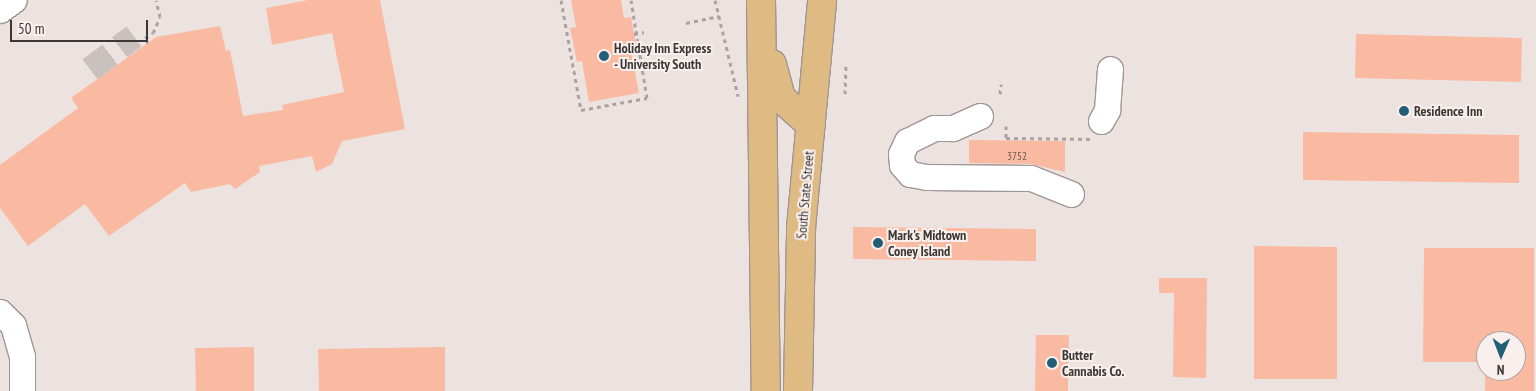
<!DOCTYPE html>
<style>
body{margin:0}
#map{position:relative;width:1536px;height:391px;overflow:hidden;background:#ece3e0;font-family:"PT Sans Narrow",sans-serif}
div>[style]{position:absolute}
.building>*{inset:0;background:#fab9a1}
.minor-tunnel>*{height:25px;margin-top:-12.5px;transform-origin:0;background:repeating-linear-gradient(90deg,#c9c1be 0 25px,transparent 0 37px)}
.path>*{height:3px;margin-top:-1.5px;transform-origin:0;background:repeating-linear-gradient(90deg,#aaa3a1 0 4px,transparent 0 8px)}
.roads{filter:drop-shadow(1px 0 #9f9693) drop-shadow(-1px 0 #9f9693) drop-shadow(0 1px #9f9693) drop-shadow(0 -1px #9f9693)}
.minor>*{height:25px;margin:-12.5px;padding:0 12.5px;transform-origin:12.5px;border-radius:12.5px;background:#fff}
.major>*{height:28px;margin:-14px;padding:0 14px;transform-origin:14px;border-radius:14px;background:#e0ba83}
.dots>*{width:14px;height:14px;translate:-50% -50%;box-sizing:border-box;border:2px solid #f9f0ed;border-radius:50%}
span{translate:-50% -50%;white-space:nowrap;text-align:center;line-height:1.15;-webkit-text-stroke:4px #f9f0ed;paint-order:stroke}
.number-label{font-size:11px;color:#6b5851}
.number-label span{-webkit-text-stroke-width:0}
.poi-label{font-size:14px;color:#3b3736;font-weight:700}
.left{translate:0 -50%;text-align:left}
.street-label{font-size:14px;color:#3b3736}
.north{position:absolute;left:1476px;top:331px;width:50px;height:50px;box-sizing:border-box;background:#f9f0ed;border:1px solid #ada6a4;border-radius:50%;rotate:181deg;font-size:14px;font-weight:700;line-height:20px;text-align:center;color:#3b3736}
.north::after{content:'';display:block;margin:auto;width:18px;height:22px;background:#225e76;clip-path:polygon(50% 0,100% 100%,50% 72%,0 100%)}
.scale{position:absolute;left:10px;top:20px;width:138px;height:22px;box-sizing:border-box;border:2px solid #3b3736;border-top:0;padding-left:6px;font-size:15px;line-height:18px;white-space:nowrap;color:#3b3736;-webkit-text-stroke:4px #f9f0ed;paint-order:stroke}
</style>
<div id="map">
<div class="building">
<i style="clip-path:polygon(308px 0,380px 0,405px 129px,342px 141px,332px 164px,316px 172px,312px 156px,259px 166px,260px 172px,235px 189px,230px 184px,191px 192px,185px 183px,109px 236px,85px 204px,28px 246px,0 208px,0 165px,78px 108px,71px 98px,156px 37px,220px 26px,226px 51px,230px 50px,243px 116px,283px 110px,282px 105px,344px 92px,332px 33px,272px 45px,266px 8px)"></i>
<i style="clip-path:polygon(571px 0,621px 0,624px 18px,631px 17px,637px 50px,631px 51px,639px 93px,589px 102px,582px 61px,577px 62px,570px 28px,576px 27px)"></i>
<i style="clip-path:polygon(1356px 34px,1522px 38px,1521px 82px,1355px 78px)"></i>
<i style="clip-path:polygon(1303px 132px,1519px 135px,1519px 183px,1303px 180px)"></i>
<i style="clip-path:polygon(969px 140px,1065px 141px,1065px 172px,1031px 164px,969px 163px)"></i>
<i style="clip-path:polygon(853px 227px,1036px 229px,1036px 261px,853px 259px)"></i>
<i style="clip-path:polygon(1254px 246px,1337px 247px,1337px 379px,1254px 379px)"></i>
<i style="clip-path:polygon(1424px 248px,1534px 248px,1534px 391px,1485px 391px,1485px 371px,1516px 371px,1516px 341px,1486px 341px,1486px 362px,1423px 362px)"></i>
<i style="clip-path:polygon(1159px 278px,1207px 278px,1206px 378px,1173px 377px,1174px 293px,1159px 293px)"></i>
<i style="clip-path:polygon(1036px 335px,1069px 335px,1068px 391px,1035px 391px)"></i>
<i style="clip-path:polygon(254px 347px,254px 391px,196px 391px,195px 348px)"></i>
<i style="clip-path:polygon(445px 347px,445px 391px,319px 391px,318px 349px)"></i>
</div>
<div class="minor-tunnel">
<i style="left:90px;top:69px;width:55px;rotate:-36.9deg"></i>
</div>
<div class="path">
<i style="left:561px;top:0;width:112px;rotate:79.7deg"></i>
<i style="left:581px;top:110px;width:67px;rotate:-10.3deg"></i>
<i style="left:647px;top:98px;width:99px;rotate:-99.3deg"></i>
<i style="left:715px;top:0;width:99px;rotate:76.5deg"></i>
<i style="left:686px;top:23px;width:34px;rotate:-12deg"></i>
<i style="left:634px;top:34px;width:10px;rotate:-11deg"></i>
<i style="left:148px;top:43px;width:6px;rotate:-121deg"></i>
<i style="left:145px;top:38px;width:9px;rotate:-32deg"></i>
<i style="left:153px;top:33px;width:17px;rotate:-66deg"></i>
<i style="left:160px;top:17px;width:17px;rotate:-103deg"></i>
<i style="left:845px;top:94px;width:30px;rotate:-88deg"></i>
<i style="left:1000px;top:94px;width:10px;rotate:-84deg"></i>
<i style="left:1006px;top:126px;width:13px;rotate:90deg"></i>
<i style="left:1006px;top:138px;width:85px;rotate:0.7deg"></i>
</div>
<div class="roads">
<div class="minor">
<i style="left:0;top:10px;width:17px;rotate:-36deg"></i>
<i style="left:980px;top:116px;width:30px;rotate:156deg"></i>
<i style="left:953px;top:128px;width:19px;rotate:180deg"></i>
<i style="left:934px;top:128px;width:30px;rotate:154deg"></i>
<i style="left:907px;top:141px;width:14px;rotate:115deg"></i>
<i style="left:901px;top:154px;width:11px;rotate:85deg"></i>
<i style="left:902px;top:165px;width:12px;rotate:48deg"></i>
<i style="left:910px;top:174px;width:17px;rotate:10deg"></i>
<i style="left:927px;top:177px;width:104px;rotate:0.6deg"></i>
<i style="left:1031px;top:178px;width:43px;rotate:21.8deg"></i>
<i style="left:1101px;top:121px;width:13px;rotate:-61deg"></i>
<i style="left:1107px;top:110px;width:41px;rotate:-85.8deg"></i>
<i style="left:0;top:312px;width:18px;rotate:45deg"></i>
<i style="left:13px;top:325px;width:32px;rotate:74deg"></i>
<i style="left:22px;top:356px;width:35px;rotate:90deg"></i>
</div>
<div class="major">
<i style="left:761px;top:0;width:391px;rotate:89.3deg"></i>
<i style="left:772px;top:64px;width:35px;rotate:75deg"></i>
<i style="left:781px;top:98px;width:40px;rotate:42deg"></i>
<i style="left:798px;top:391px;width:163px;rotate:-88.9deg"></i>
<i style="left:801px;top:228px;width:229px;rotate:-84.7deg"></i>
</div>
</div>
<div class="dots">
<i style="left:604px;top:56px;background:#225e76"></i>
<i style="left:1404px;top:111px;background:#225e76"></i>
<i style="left:878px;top:243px;background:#225e76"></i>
<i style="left:1052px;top:363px;background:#225e76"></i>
</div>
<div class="number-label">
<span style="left:1017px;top:156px">3752</span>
</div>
<div class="poi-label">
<span class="left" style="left:614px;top:56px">Holiday Inn Express<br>- University South</span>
<span class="left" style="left:1414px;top:111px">Residence Inn</span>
<span class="left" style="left:888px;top:243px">Mark's Midtown<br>Coney Island</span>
<span class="left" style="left:1062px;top:363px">Butter<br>Cannabis Co.</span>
</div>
<div class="street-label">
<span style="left:805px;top:195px;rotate:-85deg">South State Street</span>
</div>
<div class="north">N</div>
<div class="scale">50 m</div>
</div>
